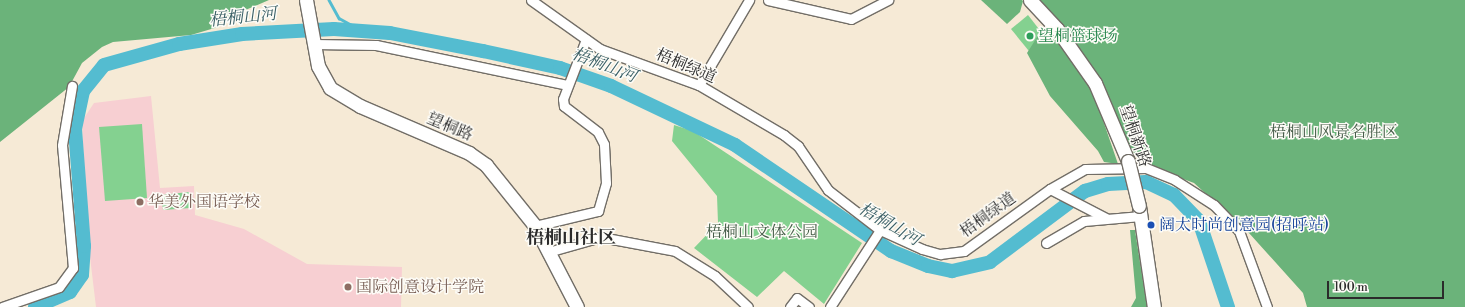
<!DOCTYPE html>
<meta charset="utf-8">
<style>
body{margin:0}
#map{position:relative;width:1465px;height:307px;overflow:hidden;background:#f6ead6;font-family:"Libre Bodoni","Noto Serif SC",serif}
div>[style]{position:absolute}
.built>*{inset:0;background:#f7cfd2}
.green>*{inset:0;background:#84d190}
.forest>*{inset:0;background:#6bb37a}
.stream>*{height:2.5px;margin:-1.25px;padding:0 1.25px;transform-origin:1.25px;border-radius:1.25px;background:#54bcd0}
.river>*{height:14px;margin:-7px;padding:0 7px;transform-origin:7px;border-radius:7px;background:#54bcd0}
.roads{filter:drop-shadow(1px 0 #726e67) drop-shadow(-1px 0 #726e67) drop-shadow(0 1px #726e67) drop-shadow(0 -1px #726e67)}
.street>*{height:9px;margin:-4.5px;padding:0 4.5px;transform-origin:4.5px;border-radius:4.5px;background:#fff}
.secondary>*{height:13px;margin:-6.5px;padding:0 6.5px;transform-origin:6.5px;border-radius:6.5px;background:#fff}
.bridges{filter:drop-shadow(1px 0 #726e67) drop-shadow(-1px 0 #726e67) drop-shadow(0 1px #726e67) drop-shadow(0 -1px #726e67)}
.secondary-bridge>*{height:13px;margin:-6.5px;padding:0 6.5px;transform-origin:6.5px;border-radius:6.5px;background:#fff}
.dots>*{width:11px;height:11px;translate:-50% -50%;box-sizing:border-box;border:2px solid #fdfcf7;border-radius:50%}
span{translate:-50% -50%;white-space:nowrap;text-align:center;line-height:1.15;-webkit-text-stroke:3px #fdfcf7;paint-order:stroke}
.leisure-label{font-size:16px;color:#27864d}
.left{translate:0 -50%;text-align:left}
.street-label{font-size:16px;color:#2b2b2b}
.park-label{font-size:16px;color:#465d49}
.education-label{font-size:16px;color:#785e54}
.transit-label{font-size:16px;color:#164399}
.water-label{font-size:17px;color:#395e65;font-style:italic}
.quarter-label{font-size:18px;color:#2b2b2b;font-weight:700}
.scale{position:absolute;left:1327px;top:281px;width:117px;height:18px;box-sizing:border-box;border:2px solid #2b2b2b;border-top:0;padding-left:5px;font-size:12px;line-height:14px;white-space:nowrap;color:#2b2b2b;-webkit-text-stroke:3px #fdfcf7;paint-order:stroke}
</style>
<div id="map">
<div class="built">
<i style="clip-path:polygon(151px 96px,160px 188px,194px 186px,195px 215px,244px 229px,307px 264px,402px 267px,401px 307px,96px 307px,87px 232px,82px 121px,94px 103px)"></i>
</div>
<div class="green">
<i style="clip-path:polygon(1028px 15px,1049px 42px,1033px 56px,1011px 29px)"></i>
<i style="clip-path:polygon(142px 124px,147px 198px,105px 201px,99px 127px)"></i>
<i style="clip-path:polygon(674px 125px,693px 131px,862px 243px,824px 304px,784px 271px,757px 297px,694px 248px,718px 223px,717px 196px,672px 141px)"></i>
<i style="clip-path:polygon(189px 192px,190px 208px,163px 210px,161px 195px)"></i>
</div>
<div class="forest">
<i style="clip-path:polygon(0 0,269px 0,222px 20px,218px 27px,191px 35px,113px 42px,102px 47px,82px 63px,69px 87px,0 142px)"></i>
<i style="clip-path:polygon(981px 0,1022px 0,1023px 1px,1020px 12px,1007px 24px)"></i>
<i style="clip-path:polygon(1033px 0,1465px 0,1465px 307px,1307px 307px,1303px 293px,1249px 233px,1194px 183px,1159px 170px,1133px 152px)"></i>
<i style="clip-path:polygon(1041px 31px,1052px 34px,1093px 91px,1118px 164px,1104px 162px,1098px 151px,1050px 96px,1027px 53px)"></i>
<i style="clip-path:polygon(1130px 230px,1135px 230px,1147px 307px,1131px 307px,1136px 298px)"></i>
</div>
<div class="stream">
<i style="left:329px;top:0;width:21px;rotate:61deg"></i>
<i style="left:339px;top:18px;width:26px;rotate:29deg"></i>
</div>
<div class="river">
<i style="left:35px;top:307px;width:38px;rotate:-23deg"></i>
<i style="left:70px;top:292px;width:21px;rotate:-55deg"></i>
<i style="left:82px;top:275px;width:29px;rotate:-86deg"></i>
<i style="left:84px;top:246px;width:117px;rotate:-94.4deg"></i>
<i style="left:75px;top:129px;width:39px;rotate:-78deg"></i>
<i style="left:83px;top:91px;width:33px;rotate:-51deg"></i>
<i style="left:104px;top:65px;width:78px;rotate:-15.6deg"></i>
<i style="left:179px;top:44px;width:64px;rotate:-9deg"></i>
<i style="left:242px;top:34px;width:92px;rotate:-3.1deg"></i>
<i style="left:334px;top:29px;width:56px;rotate:4.1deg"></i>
<i style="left:390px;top:33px;width:95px;rotate:11deg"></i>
<i style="left:483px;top:51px;width:79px;rotate:12.4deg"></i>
<i style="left:560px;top:68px;width:54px;rotate:19.4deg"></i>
<i style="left:611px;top:86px;width:137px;rotate:25.4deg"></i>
<i style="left:735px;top:145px;width:189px;rotate:34.2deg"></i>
<i style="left:891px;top:251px;width:40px;rotate:22deg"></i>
<i style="left:928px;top:266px;width:25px;rotate:12deg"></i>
<i style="left:952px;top:271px;width:39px;rotate:-13deg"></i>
<i style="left:990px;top:262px;width:119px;rotate:-36.8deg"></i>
<i style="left:1085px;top:191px;width:24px;rotate:-17deg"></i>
<i style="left:1108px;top:184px;width:38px;rotate:-3deg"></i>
<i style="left:1146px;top:182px;width:31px;rotate:25deg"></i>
<i style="left:1174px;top:195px;width:36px;rotate:46deg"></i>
<i style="left:1199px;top:221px;width:91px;rotate:71.4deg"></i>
</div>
<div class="roads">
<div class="street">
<i style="left:531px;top:0;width:85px;rotate:35.4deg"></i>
<i style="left:600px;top:49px;width:105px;rotate:20deg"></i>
<i style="left:699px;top:85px;width:99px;rotate:30.5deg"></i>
<i style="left:784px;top:135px;width:18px;rotate:38deg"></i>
<i style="left:798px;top:146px;width:53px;rotate:55.7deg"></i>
<i style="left:828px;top:190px;width:66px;rotate:37.6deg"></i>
<i style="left:880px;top:230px;width:46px;rotate:24.3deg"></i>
<i style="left:922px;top:249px;width:19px;rotate:16deg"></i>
<i style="left:940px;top:254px;width:24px;rotate:-7deg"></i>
<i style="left:964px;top:251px;width:106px;rotate:-35.8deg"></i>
<i style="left:1050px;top:189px;width:40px;rotate:-29.7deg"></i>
<i style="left:1085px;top:169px;width:61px;rotate:-0.9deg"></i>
<i style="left:1146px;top:168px;width:31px;rotate:22deg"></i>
<i style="left:1175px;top:180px;width:46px;rotate:32.7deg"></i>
<i style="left:1214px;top:205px;width:36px;rotate:46deg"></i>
<i style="left:1239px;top:231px;width:81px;rotate:69.8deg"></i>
<i style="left:768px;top:0;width:85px;rotate:12.9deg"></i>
<i style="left:851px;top:19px;width:42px;rotate:-27.2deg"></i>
<i style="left:314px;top:44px;width:62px;rotate:0.9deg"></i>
<i style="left:376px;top:45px;width:195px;rotate:11.8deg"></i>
<i style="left:699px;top:85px;width:99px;rotate:-59.5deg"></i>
<i style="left:1050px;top:189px;width:63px;rotate:27.4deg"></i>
<i style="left:535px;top:226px;width:65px;rotate:-13.4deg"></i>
<i style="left:598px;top:211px;width:29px;rotate:-74deg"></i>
<i style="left:606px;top:183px;width:39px;rotate:-93deg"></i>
<i style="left:604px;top:144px;width:13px;rotate:-117deg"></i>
<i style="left:598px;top:132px;width:43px;rotate:-142.6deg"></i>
<i style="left:564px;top:106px;width:7px;rotate:-98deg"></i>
<i style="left:563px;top:99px;width:64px;rotate:-69deg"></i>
<i style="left:1046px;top:243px;width:44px;rotate:-30.1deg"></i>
<i style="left:1084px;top:221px;width:57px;rotate:-5deg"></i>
<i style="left:548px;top:252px;width:55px;rotate:-15.8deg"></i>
<i style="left:601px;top:237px;width:75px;rotate:10.7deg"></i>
<i style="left:675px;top:251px;width:47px;rotate:32deg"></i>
<i style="left:715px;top:276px;width:45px;rotate:43.2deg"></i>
<i style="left:2px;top:307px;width:60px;rotate:-19.3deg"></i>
<i style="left:59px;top:287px;width:24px;rotate:-54deg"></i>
<i style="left:73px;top:268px;width:123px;rotate:-95.1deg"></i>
<i style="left:62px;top:145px;width:60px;rotate:-80.4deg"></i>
<i style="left:790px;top:307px;width:11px;rotate:-52deg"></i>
<i style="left:797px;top:298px;width:15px;rotate:37deg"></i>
<i style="left:830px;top:307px;width:92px;rotate:-57deg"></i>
</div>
<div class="secondary">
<i style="left:306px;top:0;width:67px;rotate:79.7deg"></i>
<i style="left:318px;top:66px;width:25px;rotate:61deg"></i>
<i style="left:330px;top:88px;width:35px;rotate:31deg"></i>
<i style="left:360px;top:106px;width:119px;rotate:23.3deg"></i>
<i style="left:469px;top:153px;width:21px;rotate:35deg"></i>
<i style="left:486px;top:165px;width:78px;rotate:51.2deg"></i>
<i style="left:535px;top:226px;width:91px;rotate:62.6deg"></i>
<i style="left:1030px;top:0;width:40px;rotate:47deg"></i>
<i style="left:1057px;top:29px;width:66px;rotate:54.9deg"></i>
<i style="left:1095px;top:83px;width:85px;rotate:67.1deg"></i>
<i style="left:1139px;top:206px;width:102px;rotate:81.6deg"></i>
</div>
</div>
<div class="bridges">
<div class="secondary-bridge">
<i style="left:1128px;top:161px;width:46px;rotate:76.3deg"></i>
</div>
</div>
<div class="dots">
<i style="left:1030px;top:36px;background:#2e9e5b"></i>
<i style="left:140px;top:202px;background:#8d6e63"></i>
<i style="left:1151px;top:225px;background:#1a4fb4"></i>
<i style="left:348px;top:287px;background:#8d6e63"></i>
</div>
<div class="leisure-label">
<span class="left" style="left:1038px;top:36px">望桐篮球场</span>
</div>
<div class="street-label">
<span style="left:686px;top:66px;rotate:23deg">梧桐绿道</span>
<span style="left:450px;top:127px;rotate:23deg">望桐路</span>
<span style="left:1135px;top:136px;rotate:71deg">望桐新路</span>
<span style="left:988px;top:215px;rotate:-36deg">梧桐绿道</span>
</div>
<div class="park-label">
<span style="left:1334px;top:132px">梧桐山风景名胜区</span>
<span style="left:762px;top:232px">梧桐山文体公园</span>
</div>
<div class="education-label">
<span class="left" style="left:148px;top:202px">华美外国语学校</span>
<span class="left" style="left:356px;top:287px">国际创意设计学院</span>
</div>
<div class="transit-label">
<span class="left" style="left:1159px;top:225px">阔太时尚创意园(招呼站)</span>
</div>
<div class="water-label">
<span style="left:243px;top:18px;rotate:-6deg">梧桐山河</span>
<span style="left:604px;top:66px;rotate:21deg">梧桐山河</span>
<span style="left:889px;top:225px;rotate:30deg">梧桐山河</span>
</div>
<div class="quarter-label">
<span style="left:571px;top:238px">梧桐山社区</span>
</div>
<div class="scale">100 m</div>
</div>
